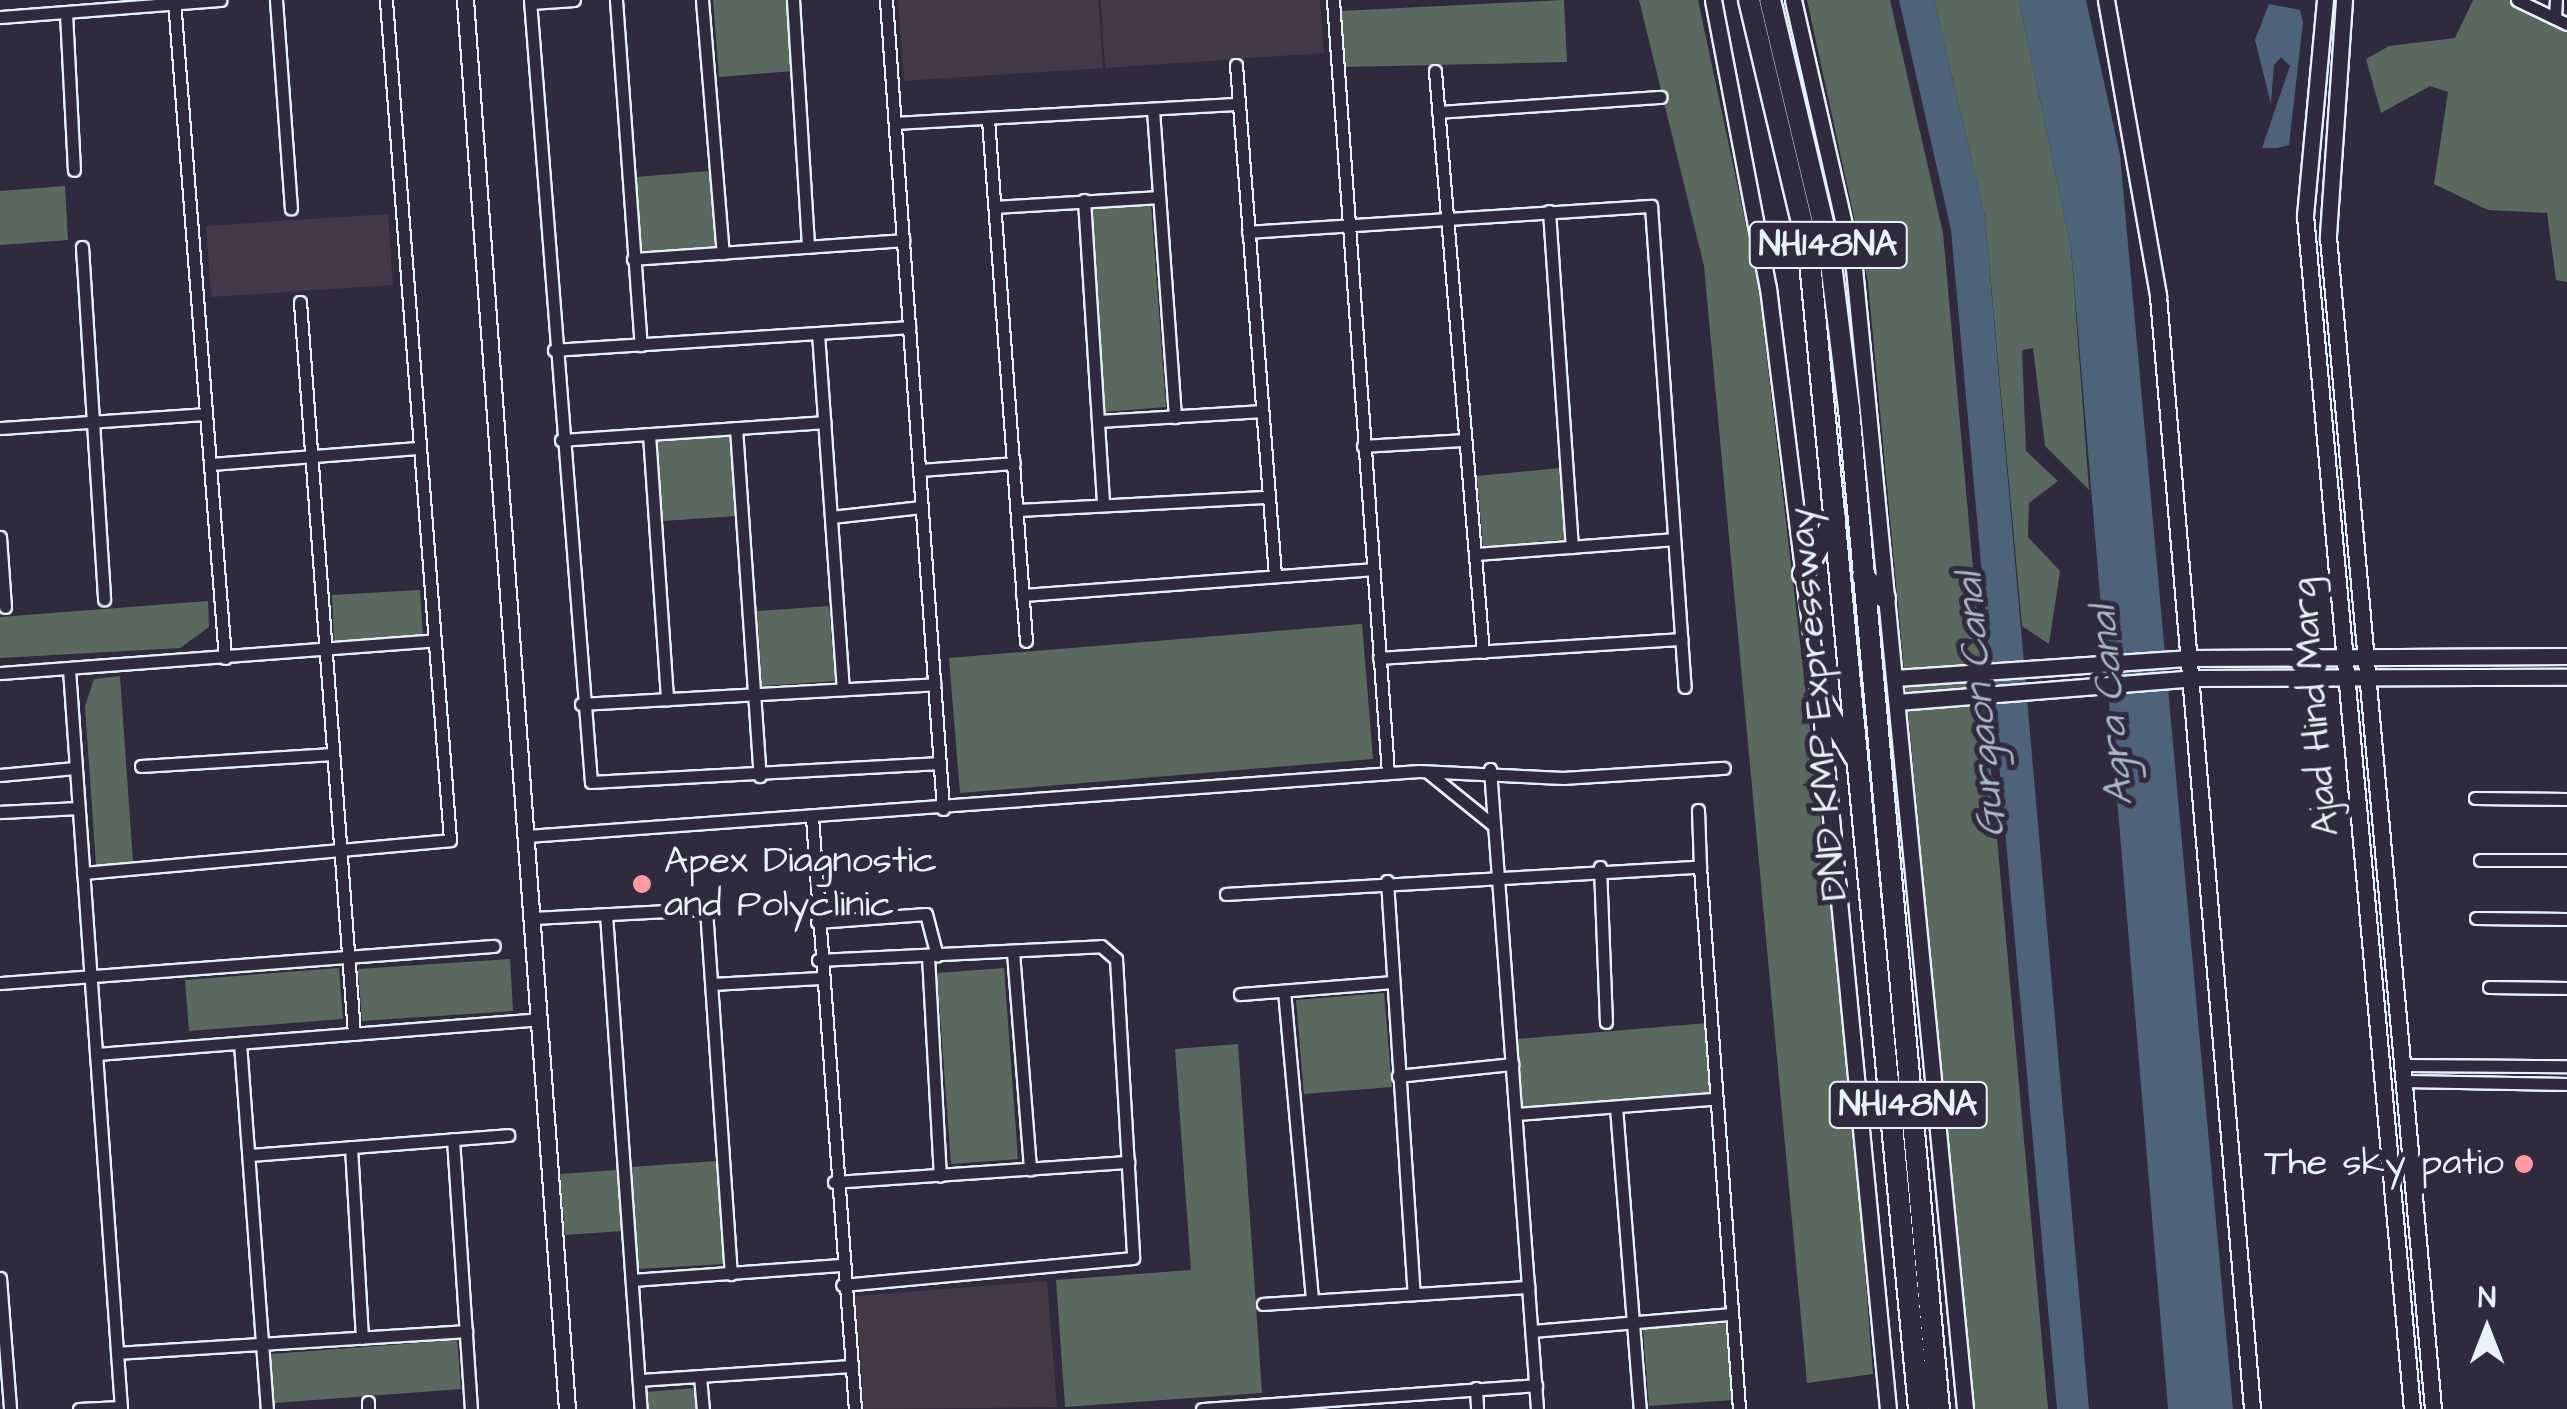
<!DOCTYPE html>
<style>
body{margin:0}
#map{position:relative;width:2567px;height:1409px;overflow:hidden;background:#2f2a3d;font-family:"Architects Daughter",sans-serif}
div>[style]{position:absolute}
.built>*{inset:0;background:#433948}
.green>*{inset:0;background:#5a6960}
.water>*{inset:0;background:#4e6379}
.roads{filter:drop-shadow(2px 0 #e8f1f8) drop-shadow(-2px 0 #e8f1f8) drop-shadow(0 2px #e8f1f8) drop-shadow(0 -2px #e8f1f8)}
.street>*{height:11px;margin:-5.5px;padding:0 5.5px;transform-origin:5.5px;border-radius:5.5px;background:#2f2a3d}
.secondary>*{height:15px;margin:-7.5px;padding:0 7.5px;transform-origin:7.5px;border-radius:7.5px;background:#2f2a3d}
.highway>*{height:20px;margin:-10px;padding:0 10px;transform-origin:10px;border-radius:10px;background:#2f2a3d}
.dots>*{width:28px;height:28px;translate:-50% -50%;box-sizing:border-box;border:5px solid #2f2a3d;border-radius:50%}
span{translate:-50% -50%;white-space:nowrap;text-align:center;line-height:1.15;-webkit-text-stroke:10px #2f2a3d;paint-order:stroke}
.shield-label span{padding:2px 8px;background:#2f2a3d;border:2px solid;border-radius:8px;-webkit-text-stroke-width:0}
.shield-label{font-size:35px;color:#e8f1f8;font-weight:700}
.street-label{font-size:38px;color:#e8f1f8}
.poi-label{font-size:38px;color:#e8f1f8}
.left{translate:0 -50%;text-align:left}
.right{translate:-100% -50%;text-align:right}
.water-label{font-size:40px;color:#aab8c5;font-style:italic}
.north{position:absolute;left:2437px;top:1279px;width:100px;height:100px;-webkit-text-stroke:8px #2f2a3d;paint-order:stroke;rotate:0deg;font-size:28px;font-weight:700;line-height:40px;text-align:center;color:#e8f1f8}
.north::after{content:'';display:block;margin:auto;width:35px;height:45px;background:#e8f1f8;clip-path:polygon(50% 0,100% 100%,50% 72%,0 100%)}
</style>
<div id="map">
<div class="built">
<i style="clip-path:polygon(898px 0,1098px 0,1103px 68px,904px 81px)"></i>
<i style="clip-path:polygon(1101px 0,1320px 0,1324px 53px,1105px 68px)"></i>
<i style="clip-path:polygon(388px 214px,393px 285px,211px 297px,206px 226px)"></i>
<i style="clip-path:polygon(1047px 1281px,1057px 1407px,864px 1409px,855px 1296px)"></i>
</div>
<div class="green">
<i style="clip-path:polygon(713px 0,787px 0,793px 71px,719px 77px)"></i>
<i style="clip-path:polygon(1564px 0,1567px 62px,1343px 67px,1340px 11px)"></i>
<i style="clip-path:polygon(1639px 0,1698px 0,1758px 282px,1849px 1064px,1873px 1374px,1807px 1383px,1704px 266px)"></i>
<i style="clip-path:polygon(1807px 0,1890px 0,1943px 233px,2048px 1409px,1973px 1409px,1868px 282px)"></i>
<i style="clip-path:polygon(1934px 0,2019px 0,2071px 248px,2089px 490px,2045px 446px,2033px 348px,2022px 350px,2026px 451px,2058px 481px,2029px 503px,2028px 537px,2060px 571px,2049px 644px,2022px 626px,1985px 217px)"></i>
<i style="clip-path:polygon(2473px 0,2518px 0,2567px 30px,2567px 282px,2556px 280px,2547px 213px,2488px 210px,2434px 184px,2448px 92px,2430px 86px,2381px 113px,2366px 59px,2389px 46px,2455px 38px)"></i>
<i style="clip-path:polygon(710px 171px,716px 251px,643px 256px,636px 177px)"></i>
<i style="clip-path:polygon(65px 186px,68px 240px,0 245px,0 191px)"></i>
<i style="clip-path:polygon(1151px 205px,1166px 407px,1104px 412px,1089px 209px)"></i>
<i style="clip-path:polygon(729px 436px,736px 516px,662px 521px,656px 442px)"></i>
<i style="clip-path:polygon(1561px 468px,1567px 539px,1483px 547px,1477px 476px)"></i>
<i style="clip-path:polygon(420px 590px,423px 637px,334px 642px,332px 595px)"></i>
<i style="clip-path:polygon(208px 601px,209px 627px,180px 648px,0 658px,0 617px)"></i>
<i style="clip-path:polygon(829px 606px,835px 681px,762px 686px,757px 611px)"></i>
<i style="clip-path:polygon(1362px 624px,1373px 759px,960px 793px,949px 658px)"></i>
<i style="clip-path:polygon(120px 676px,133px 862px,96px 865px,85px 706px,94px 679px)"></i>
<i style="clip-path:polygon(510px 959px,513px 1011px,362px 1021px,358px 969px)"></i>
<i style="clip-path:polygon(339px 968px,343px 1019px,189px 1031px,185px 980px)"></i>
<i style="clip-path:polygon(1004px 968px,1018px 1159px,951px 1164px,937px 973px)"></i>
<i style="clip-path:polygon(1384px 993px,1392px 1087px,1304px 1094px,1296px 1000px)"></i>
<i style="clip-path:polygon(1707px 1023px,1713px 1092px,1523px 1108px,1517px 1039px)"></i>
<i style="clip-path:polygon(1238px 1044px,1262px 1393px,1065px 1407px,1056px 1280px,1191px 1270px,1175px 1049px)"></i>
<i style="clip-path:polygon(717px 1161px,724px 1264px,637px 1269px,630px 1167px)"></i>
<i style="clip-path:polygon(617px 1170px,622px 1231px,565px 1235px,560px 1174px)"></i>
<i style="clip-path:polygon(1727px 1323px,1732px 1400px,1649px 1406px,1643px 1329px)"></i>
<i style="clip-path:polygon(457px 1340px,461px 1389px,275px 1403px,271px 1354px)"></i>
<i style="clip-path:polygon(696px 1388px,697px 1409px,646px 1409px,645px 1392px)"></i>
</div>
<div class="water">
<i style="clip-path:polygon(1899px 0,1934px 0,1985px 217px,2089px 1409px,2057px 1409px,1951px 230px)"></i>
<i style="clip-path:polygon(2019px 0,2086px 0,2120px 155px,2233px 1409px,2168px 1409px,2071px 248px)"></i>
<i style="clip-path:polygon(2269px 4px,2300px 10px,2303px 22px,2289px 145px,2277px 148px,2262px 148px,2290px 66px,2281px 57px,2274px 65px,2271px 104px,2255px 40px)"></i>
</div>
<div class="roads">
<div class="street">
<i style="left:174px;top:0;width:660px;rotate:85.57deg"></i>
<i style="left:276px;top:0;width:209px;rotate:85.9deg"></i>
<i style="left:530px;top:0;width:784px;rotate:85.54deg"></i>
<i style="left:591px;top:782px;width:349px;rotate:-3.1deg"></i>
<i style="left:616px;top:0;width:346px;rotate:85.9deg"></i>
<i style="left:702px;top:0;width:254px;rotate:85.3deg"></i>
<i style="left:793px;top:0;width:247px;rotate:86.5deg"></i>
<i style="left:886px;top:0;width:811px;rotate:85.97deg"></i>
<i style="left:1333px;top:0;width:775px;rotate:85.93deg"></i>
<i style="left:2517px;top:0;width:55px;rotate:25.6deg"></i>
<i style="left:531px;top:3px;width:43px;rotate:-4deg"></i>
<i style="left:66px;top:13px;width:157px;rotate:87.1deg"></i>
<i style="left:0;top:17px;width:221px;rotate:-4.4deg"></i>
<i style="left:2555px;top:18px;width:18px;rotate:-87deg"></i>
<i style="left:1236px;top:65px;width:511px;rotate:85.63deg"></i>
<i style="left:1435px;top:71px;width:583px;rotate:85.28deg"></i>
<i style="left:1153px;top:110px;width:308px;rotate:85.9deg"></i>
<i style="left:1438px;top:112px;width:223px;rotate:-3.9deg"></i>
<i style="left:988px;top:119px;width:523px;rotate:85.84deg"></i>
<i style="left:895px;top:123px;width:344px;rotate:-3.2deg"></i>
<i style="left:1084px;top:200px;width:305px;rotate:86.4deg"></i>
<i style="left:995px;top:207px;width:164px;rotate:-3.5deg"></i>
<i style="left:1549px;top:211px;width:337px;rotate:86.1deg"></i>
<i style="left:1248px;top:232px;width:404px;rotate:-3.7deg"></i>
<i style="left:1651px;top:206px;width:482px;rotate:86deg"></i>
<i style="left:82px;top:247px;width:353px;rotate:86.4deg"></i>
<i style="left:633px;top:259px;width:271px;rotate:-4deg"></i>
<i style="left:300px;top:302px;width:734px;rotate:85.78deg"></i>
<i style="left:818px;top:333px;width:357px;rotate:86deg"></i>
<i style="left:554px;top:350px;width:356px;rotate:-3.7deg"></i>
<i style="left:1100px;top:421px;width:162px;rotate:-3.5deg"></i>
<i style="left:0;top:428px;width:206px;rotate:-3.9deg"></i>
<i style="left:736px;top:428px;width:349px;rotate:86.1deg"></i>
<i style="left:649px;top:434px;width:266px;rotate:86.1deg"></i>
<i style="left:561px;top:440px;width:264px;rotate:-3.9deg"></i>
<i style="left:1363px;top:446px;width:102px;rotate:-3.4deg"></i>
<i style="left:210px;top:464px;width:209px;rotate:-4.4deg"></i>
<i style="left:919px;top:470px;width:95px;rotate:-4.2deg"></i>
<i style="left:1018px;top:510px;width:251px;rotate:-3deg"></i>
<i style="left:831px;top:517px;width:91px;rotate:-6.3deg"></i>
<i style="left:0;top:537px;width:70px;rotate:85.9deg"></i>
<i style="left:1475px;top:554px;width:199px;rotate:-4.3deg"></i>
<i style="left:1022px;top:595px;width:352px;rotate:-4.2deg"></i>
<i style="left:1379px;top:658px;width:303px;rotate:-3.6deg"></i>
<i style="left:69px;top:669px;width:742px;rotate:85.98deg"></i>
<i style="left:0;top:673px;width:435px;rotate:-4.3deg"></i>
<i style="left:581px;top:704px;width:354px;rotate:-3.2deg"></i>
<i style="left:141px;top:766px;width:192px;rotate:-3.6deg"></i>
<i style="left:1490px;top:769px;width:642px;rotate:85.8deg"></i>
<i style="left:1430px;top:774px;width:80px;rotate:38.9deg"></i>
<i style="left:0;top:775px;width:75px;rotate:-5.3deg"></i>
<i style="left:2475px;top:798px;width:92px;rotate:0.6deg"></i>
<i style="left:1698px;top:810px;width:57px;rotate:88deg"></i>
<i style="left:0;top:812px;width:78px;rotate:-2.9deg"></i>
<i style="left:812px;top:817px;width:594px;rotate:85.85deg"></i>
<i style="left:527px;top:836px;width:894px;rotate:-4.17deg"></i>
<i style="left:1419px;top:771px;width:145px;rotate:2.8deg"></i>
<i style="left:1564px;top:778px;width:160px;rotate:-3.6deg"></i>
<i style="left:2480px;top:860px;width:87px"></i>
<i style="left:1600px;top:867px;width:155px;rotate:87.8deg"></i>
<i style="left:83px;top:873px;width:368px;rotate:-5.1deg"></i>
<i style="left:450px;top:840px;width:842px;rotate:-94.36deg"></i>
<i style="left:1387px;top:881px;width:414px;rotate:86.3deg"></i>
<i style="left:1226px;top:894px;width:475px;rotate:-3.3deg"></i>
<i style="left:1700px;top:867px;width:543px;rotate:85.88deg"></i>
<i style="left:606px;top:914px;width:496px;rotate:86deg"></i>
<i style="left:533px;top:918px;width:173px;rotate:-3deg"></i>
<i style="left:706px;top:909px;width:366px;rotate:86.1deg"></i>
<i style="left:2476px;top:918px;width:91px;rotate:0.6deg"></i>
<i style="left:817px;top:922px;width:109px;rotate:-4.2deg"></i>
<i style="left:926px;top:914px;width:43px;rotate:75.3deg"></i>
<i style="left:1013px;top:952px;width:218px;rotate:85.5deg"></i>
<i style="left:928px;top:956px;width:220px;rotate:86.9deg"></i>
<i style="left:818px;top:960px;width:283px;rotate:-2.8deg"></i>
<i style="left:1101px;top:946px;width:20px;rotate:41deg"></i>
<i style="left:1116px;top:959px;width:299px;rotate:86.7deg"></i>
<i style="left:1133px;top:1258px;width:292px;rotate:174.7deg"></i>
<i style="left:0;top:983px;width:495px;rotate:-4.3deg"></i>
<i style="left:713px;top:984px;width:106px;rotate:-3.2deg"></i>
<i style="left:2489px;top:987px;width:78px;rotate:0.7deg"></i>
<i style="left:1284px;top:991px;width:311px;rotate:84.8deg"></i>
<i style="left:1240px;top:994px;width:151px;rotate:-4.5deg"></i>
<i style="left:240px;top:1043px;width:367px;rotate:85.8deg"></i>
<i style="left:96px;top:1054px;width:445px;rotate:-4.5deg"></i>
<i style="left:2404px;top:1065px;width:163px;rotate:0.4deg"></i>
<i style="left:1398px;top:1076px;width:115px;rotate:-6deg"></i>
<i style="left:2405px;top:1081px;width:162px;rotate:1.1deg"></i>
<i style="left:1616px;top:1107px;width:303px;rotate:85.5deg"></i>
<i style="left:1516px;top:1114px;width:198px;rotate:-4.4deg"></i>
<i style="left:453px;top:1139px;width:271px;rotate:86.2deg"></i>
<i style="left:351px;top:1147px;width:191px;rotate:86.7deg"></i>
<i style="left:249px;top:1155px;width:260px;rotate:-4.4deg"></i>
<i style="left:834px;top:1182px;width:295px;rotate:-3.9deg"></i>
<i style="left:0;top:1278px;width:131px;rotate:85.6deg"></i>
<i style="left:632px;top:1280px;width:209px;rotate:-4.1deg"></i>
<i style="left:1263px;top:1304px;width:266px;rotate:-3.7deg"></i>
<i style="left:1532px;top:1331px;width:198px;rotate:-4.9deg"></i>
<i style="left:117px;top:1353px;width:350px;rotate:-3.6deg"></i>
<i style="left:700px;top:1376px;width:33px;rotate:85deg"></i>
<i style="left:639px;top:1380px;width:211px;rotate:-3.8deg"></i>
<i style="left:1476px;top:1388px;width:21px;rotate:87deg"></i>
<i style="left:368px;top:1402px;width:7px;rotate:90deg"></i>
<i style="left:79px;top:1409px;width:42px;rotate:-2.7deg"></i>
<i style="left:1202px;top:1409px;width:335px;rotate:-4.1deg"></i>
</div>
<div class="secondary">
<i style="left:465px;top:0;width:1413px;rotate:85.86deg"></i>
<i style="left:1713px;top:0;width:293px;rotate:79.2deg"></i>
<i style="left:1768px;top:288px;width:439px;rotate:82.9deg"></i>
<i style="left:1822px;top:724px;width:688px;rotate:84.5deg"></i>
<i style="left:1793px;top:0;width:275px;rotate:77.2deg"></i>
<i style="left:1854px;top:268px;width:1146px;rotate:84.44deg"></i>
<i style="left:2106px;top:0;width:301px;rotate:80deg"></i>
<i style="left:2158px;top:296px;width:1117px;rotate:85.17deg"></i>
<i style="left:2325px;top:0;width:216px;rotate:95.3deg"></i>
<i style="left:2305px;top:215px;width:1199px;rotate:84.88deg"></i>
<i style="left:2344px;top:0;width:238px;rotate:93.9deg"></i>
<i style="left:2328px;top:237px;width:1177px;rotate:84.88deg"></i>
<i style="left:1895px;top:678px;width:296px;rotate:-3.9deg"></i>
<i style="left:2190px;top:658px;width:377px;rotate:-0.3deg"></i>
<i style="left:1897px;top:702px;width:297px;rotate:-4.6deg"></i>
<i style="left:2193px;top:678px;width:374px;rotate:-0.2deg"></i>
</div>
<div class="highway">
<i style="left:1749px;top:0;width:258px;rotate:76.6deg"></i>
<i style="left:1809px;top:251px;width:1163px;rotate:84.57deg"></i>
<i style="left:1770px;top:0;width:255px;rotate:76.6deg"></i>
<i style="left:1829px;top:248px;width:162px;rotate:82.9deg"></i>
<i style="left:1849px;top:409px;width:1004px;rotate:84.86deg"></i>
<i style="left:1803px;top:574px;width:64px;rotate:-59.8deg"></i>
<i style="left:1863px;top:576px;width:31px;rotate:45deg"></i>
<i style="left:1819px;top:697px;width:70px;rotate:59deg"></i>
</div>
</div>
<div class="dots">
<i style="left:642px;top:884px;background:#ff9aa2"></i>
<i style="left:2524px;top:1164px;background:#ff9aa2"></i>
</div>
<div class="shield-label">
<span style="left:1828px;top:245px">NH148NA</span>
<span style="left:1908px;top:1105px">NH148NA</span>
</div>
<div class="street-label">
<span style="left:1819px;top:704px;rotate:-95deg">DND KMP Expressway</span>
<span style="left:2316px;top:707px;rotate:-95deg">Ajad Hind Marg</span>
</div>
<div class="poi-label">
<span class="left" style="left:664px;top:884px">Apex Diagnostic<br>and Polyclinic</span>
<span class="right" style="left:2504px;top:1164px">The sky patio</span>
</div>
<div class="water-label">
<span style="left:1981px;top:705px;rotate:-95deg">Gurgaon Canal</span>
<span style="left:2112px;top:706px;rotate:-95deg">Agra Canal</span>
</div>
<div class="north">N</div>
</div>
